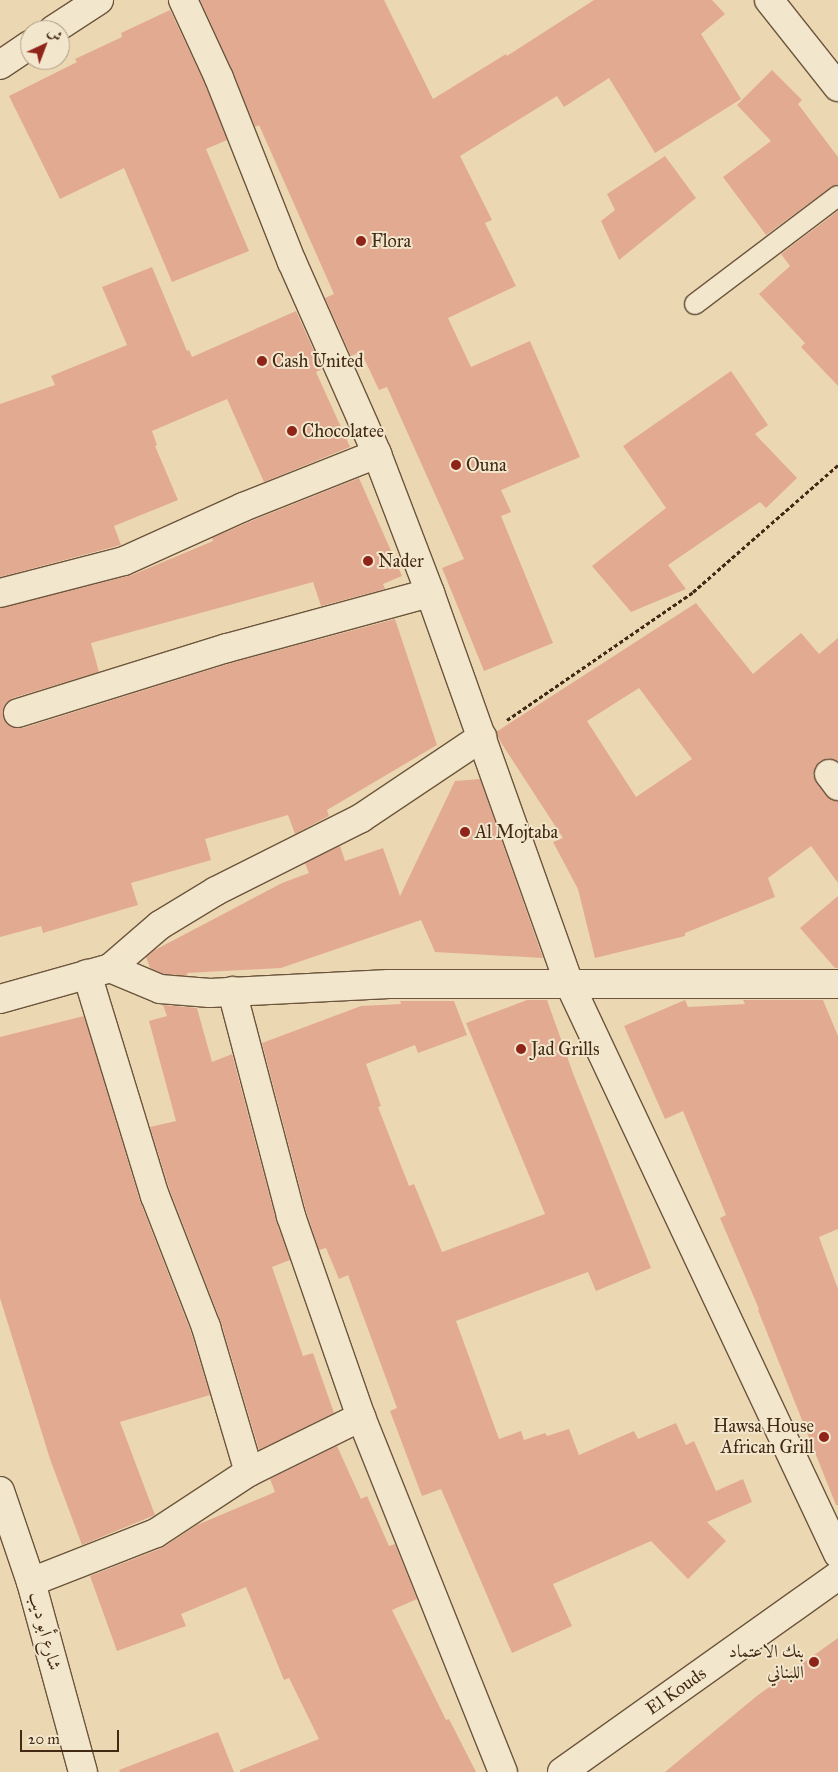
<!DOCTYPE html>
<meta charset="utf-8">
<style>
body{margin:0}
#map{position:relative;width:838px;height:1772px;overflow:hidden;background:#ebd8b2;font-family:"IM FELL Great Primer",Amiri,serif}
div>[style]{position:absolute}
.building>*{inset:0;background:#e3aa92}
.path>*{height:3px;margin-top:-1.5px;transform-origin:0;background:repeating-linear-gradient(90deg,#422914 0 4px,transparent 0 6.5px)}
.roads{filter:drop-shadow(1px 0 #6c553c) drop-shadow(-1px 0 #6c553c) drop-shadow(0 1px #6c553c) drop-shadow(0 -1px #6c553c)}
.service>*{height:20px;margin:-10px;padding:0 10px;transform-origin:10px;border-radius:10px;background:#f2e6cd}
.minor>*{height:28px;margin:-14px;padding:0 14px;transform-origin:14px;border-radius:14px;background:#f2e6cd}
.tertiary>*{height:28px;margin:-14px;padding:0 14px;transform-origin:14px;border-radius:14px;background:#f2e6cd}
.secondary>*{height:28px;margin:-14px;padding:0 14px;transform-origin:14px;border-radius:14px;background:#f2e6cd}
.dots>*{width:14px;height:14px;translate:-50% -50%;box-sizing:border-box;border:2px solid #f2e6cd;border-radius:50%}
span{translate:-50% -50%;white-space:nowrap;text-align:center;line-height:1.15;-webkit-text-stroke:4px #f2e6cd;paint-order:stroke}
.poi-label{font-size:18px;color:#422914}
.left{translate:0 -50%;text-align:left}
.right{translate:-100% -50%;text-align:right}
.street-label{font-size:18px;color:#422914}
.north{position:absolute;left:20px;top:20px;width:50px;height:50px;box-sizing:border-box;background:#f2e6cd;border:1px solid #ac9a83;border-radius:50%;rotate:43deg;font-size:14px;font-weight:700;line-height:20px;text-align:center;color:#422914}
.north::after{content:'';display:block;margin:auto;width:18px;height:22px;background:#8f2418;clip-path:polygon(50% 0,100% 100%,50% 72%,0 100%)}
.scale{position:absolute;left:20px;top:1730px;width:99px;height:22px;box-sizing:border-box;border:2px solid #422914;border-top:0;padding-left:6px;font-size:15px;line-height:18px;white-space:nowrap;color:#422914;-webkit-text-stroke:4px #f2e6cd;paint-order:stroke}
</style>
<div id="map">
<div class="building">
<i style="clip-path:polygon(200px 0,384px 0,433px 99px,506px 54px,507px 56px,594px 0,712px 0,725px 14px,701px 34px,741px 99px,655px 153px,609px 78px,564px 107px,557px 96px,460px 156px,492px 220px,485px 223px,516px 286px,448px 318px,471px 367px,530px 341px,580px 457px,501px 490px,511px 512px,501px 516px,553px 643px,484px 671px,442px 568px,464px 559px,387px 387px,379px 390px,361px 352px,351px 356px,325px 298px,334px 294px,259px 125px,255px 127px,233px 72px)"></i>
<i style="clip-path:polygon(170px 10px,205px 84px,227px 140px,206px 149px,249px 251px,172px 282px,124px 168px,60px 199px,9px 96px,77px 62px,75px 59px,122px 37px,121px 33px)"></i>
<i style="clip-path:polygon(772px 70px,802px 100px,798px 104px,838px 157px,838px 184px,831px 187px,766px 235px,723px 177px,771px 141px,737px 105px)"></i>
<i style="clip-path:polygon(665px 156px,696px 198px,619px 260px,601px 221px,615px 210px,607px 194px)"></i>
<i style="clip-path:polygon(838px 211px,838px 386px,801px 347px,805px 343px,759px 294px,790px 266px,781px 254px)"></i>
<i style="clip-path:polygon(152px 267px,187px 351px,189px 350px,192px 357px,296px 311px,322px 369px,316px 372px,350px 447px,264px 482px,227px 399px,152px 431px,157px 445px,155px 446px,178px 500px,114px 526px,121px 545px,0 577px,0 404px,55px 385px,51px 376px,127px 345px,102px 287px)"></i>
<i style="clip-path:polygon(731px 371px,768px 425px,755px 434px,797px 478px,766px 508px,760px 502px,668px 565px,686px 589px,631px 612px,592px 566px,666px 508px,623px 446px)"></i>
<i style="clip-path:polygon(359px 478px,402px 576px,383px 584px,385px 589px,321px 606px,313px 582px,91px 643px,99px 672px,13px 698px,6px 703px,3px 709px,3px 717px,8px 725px,15px 728px,23px 728px,231px 663px,395px 619px,437px 745px,327px 810px,329px 816px,295px 834px,288px 815px,205px 839px,211px 860px,131px 883px,138px 905px,43px 933px,41px 926px,0 937px,0 608px,132px 575px,213px 541px,212px 538px,256px 519px)"></i>
<i style="clip-path:polygon(evenodd,696px 603px,753px 674px,801px 633px,819px 654px,838px 638px,838px 762px,828px 758px,820px 761px,815px 767px,813px 775px,826px 795px,838px 801px,838px 883px,811px 846px,768px 878px,775px 897px,685px 933px,685px 936px,595px 958px,578px 889px,553px 842px,563px 838px,500px 741px,496px 732px,696px 603px,639px 688px,692px 759px,636px 797px,587px 721px,639px 688px)"></i>
<i style="clip-path:polygon(480px 779px,543px 958px,435px 952px,421px 920px,281px 968px,187px 973px,188px 976px,164px 974px,150px 968px,146px 957px,153px 951px,282px 883px,309px 873px,305px 863px,340px 846px,345px 861px,383px 848px,400px 896px,455px 781px)"></i>
<i style="clip-path:polygon(838px 896px,838px 968px,835px 968px,800px 928px)"></i>
<i style="clip-path:polygon(527px 1000px,547px 1000px,574px 1076px,651px 1268px,596px 1291px,588px 1272px,456px 1321px,499px 1439px,521px 1431px,524px 1440px,545px 1433px,547px 1436px,569px 1429px,579px 1455px,634px 1431px,638px 1439px,676px 1423px,686px 1445px,694px 1441px,716px 1491px,743px 1479px,752px 1502px,707px 1522px,726px 1541px,688px 1579px,651px 1541px,553px 1584px,572px 1626px,512px 1653px,441px 1489px,422px 1496px,390px 1411px,397px 1408px,348px 1275px,339px 1279px,326px 1248px,319px 1250px,306px 1211px,262px 1043px,361px 1006px,401px 1004px,400px 1001px,454px 1001px,467px 1035px,418px 1053px,415px 1045px,366px 1064px,381px 1106px,378px 1107px,409px 1186px,414px 1184px,442px 1252px,545px 1214px,466px 1023px)"></i>
<i style="clip-path:polygon(685px 1000px,688px 1007px,745px 1004px,743px 1000px,823px 1000px,838px 1036px,838px 1229px,819px 1237px,838px 1289px,838px 1505px,836px 1505px,758px 1310px,759px 1309px,720px 1218px,726px 1215px,683px 1111px,665px 1119px,624px 1026px)"></i>
<i style="clip-path:polygon(163px 1005px,197px 1008px,212px 1062px,232px 1054px,276px 1220px,290px 1260px,272px 1267px,303px 1356px,313px 1353px,334px 1413px,259px 1450px,221px 1322px,170px 1191px,150px 1127px,176px 1121px,149px 1021px,167px 1016px)"></i>
<i style="clip-path:polygon(84px 1016px,140px 1201px,191px 1332px,210px 1395px,120px 1422px,155px 1515px,82px 1545px,50px 1459px,0 1298px,0 1037px)"></i>
<i style="clip-path:polygon(337px 1446px,361px 1499px,367px 1496px,389px 1546px,395px 1544px,417px 1599px,392px 1610px,446px 1720px,449px 1719px,476px 1772px,240px 1772px,240px 1770px,319px 1739px,289px 1678px,284px 1680px,246px 1587px,181px 1614px,186px 1626px,117px 1651px,90px 1576px,162px 1548px,197px 1525px,275px 1492px,270px 1479px)"></i>
<i style="clip-path:polygon(838px 1638px,838px 1772px,665px 1772px,758px 1695px)"></i>
<i style="clip-path:polygon(218px 1732px,234px 1772px,120px 1772px,119px 1770px)"></i>
</div>
<div class="path">
<i style="left:507px;top:720px;width:226px;rotate:-34.5deg"></i>
<i style="left:693px;top:592px;width:193px;rotate:-41.2deg"></i>
</div>
<div class="roads">
<div class="service">
<i style="left:695px;top:304px;width:179px;rotate:-37.1deg"></i>
</div>
<div class="minor">
<i style="left:183px;top:0;width:86px;rotate:65.2deg"></i>
<i style="left:219px;top:78px;width:198px;rotate:68.4deg"></i>
<i style="left:292px;top:262px;width:210px;rotate:66.1deg"></i>
<i style="left:377px;top:454px;width:149px;rotate:69.1deg"></i>
<i style="left:430px;top:593px;width:414px;rotate:70.4deg"></i>
<i style="left:569px;top:983px;width:631px;rotate:64.77deg"></i>
<i style="left:0;top:593px;width:128px;rotate:-14.5deg"></i>
<i style="left:124px;top:561px;width:131px;rotate:-24.4deg"></i>
<i style="left:243px;top:507px;width:144px;rotate:-21.6deg"></i>
<i style="left:18px;top:713px;width:219px;rotate:-17.3deg"></i>
<i style="left:227px;top:648px;width:210px;rotate:-15.2deg"></i>
<i style="left:829px;top:774px;width:15px;rotate:53deg"></i>
<i style="left:110px;top:968px;width:66px;rotate:-40.7deg"></i>
<i style="left:160px;top:925px;width:66px;rotate:-31.3deg"></i>
<i style="left:216px;top:891px;width:162px;rotate:-26.7deg"></i>
<i style="left:361px;top:818px;width:146px;rotate:-33.8deg"></i>
<i style="left:87px;top:974px;width:232px;rotate:73deg"></i>
<i style="left:155px;top:1196px;width:141px;rotate:68.7deg"></i>
<i style="left:206px;top:1327px;width:151px;rotate:73.5deg"></i>
<i style="left:232px;top:991px;width:233px;rotate:75.3deg"></i>
<i style="left:291px;top:1216px;width:213px;rotate:70.8deg"></i>
<i style="left:361px;top:1417px;width:382px;rotate:68.2deg"></i>
<i style="left:0;top:999px;width:114px;rotate:-15.7deg"></i>
<i style="left:110px;top:968px;width:54px;rotate:22.8deg"></i>
<i style="left:160px;top:989px;width:50px;rotate:4.6deg"></i>
<i style="left:210px;top:993px;width:179px;rotate:-2.9deg"></i>
<i style="left:389px;top:984px;width:449px"></i>
<i style="left:31px;top:1582px;width:134px;rotate:-21.4deg"></i>
<i style="left:156px;top:1533px;width:111px;rotate:-33.3deg"></i>
<i style="left:249px;top:1472px;width:125px;rotate:-26.2deg"></i>
</div>
<div class="tertiary">
<i style="left:769px;top:0;width:111px;rotate:51.6deg"></i>
</div>
<div class="secondary">
<i style="left:53px;top:30px;width:55px;rotate:-33.1deg"></i>
<i style="left:0;top:65px;width:36px;rotate:-34deg"></i>
<i style="left:0;top:1491px;width:96px;rotate:71.2deg"></i>
<i style="left:31px;top:1582px;width:197px;rotate:74.7deg"></i>
<i style="left:562px;top:1772px;width:339px;rotate:-35.4deg"></i>
</div>
</div>
<div class="dots">
<i style="left:361px;top:241px;background:#8f2418"></i>
<i style="left:262px;top:361px;background:#8f2418"></i>
<i style="left:292px;top:431px;background:#8f2418"></i>
<i style="left:456px;top:465px;background:#8f2418"></i>
<i style="left:368px;top:561px;background:#8f2418"></i>
<i style="left:465px;top:832px;background:#8f2418"></i>
<i style="left:521px;top:1049px;background:#8f2418"></i>
<i style="left:824px;top:1437px;background:#8f2418"></i>
<i style="left:814px;top:1662px;background:#8f2418"></i>
</div>
<div class="poi-label">
<span class="left" style="left:371px;top:241px">Flora</span>
<span class="left" style="left:272px;top:361px">Cash United</span>
<span class="left" style="left:302px;top:431px">Chocolatee</span>
<span class="left" style="left:466px;top:465px">Ouna</span>
<span class="left" style="left:378px;top:561px">Nader</span>
<span class="left" style="left:475px;top:832px">Al Mojtaba</span>
<span class="left" style="left:531px;top:1049px">Jad Grills</span>
<span class="right" style="left:814px;top:1437px">Hawsa House<br>African Grill</span>
<span class="right" style="left:804px;top:1662px">بنك الاعتماد<br>اللبناني</span>
</div>
<div class="street-label">
<span style="left:45px;top:1631px;rotate:75deg">شارع أبو ديب</span>
<span style="left:676px;top:1691px;rotate:-35deg">El Kouds</span>
</div>
<div class="north">ش</div>
<div class="scale">20 m</div>
</div>
